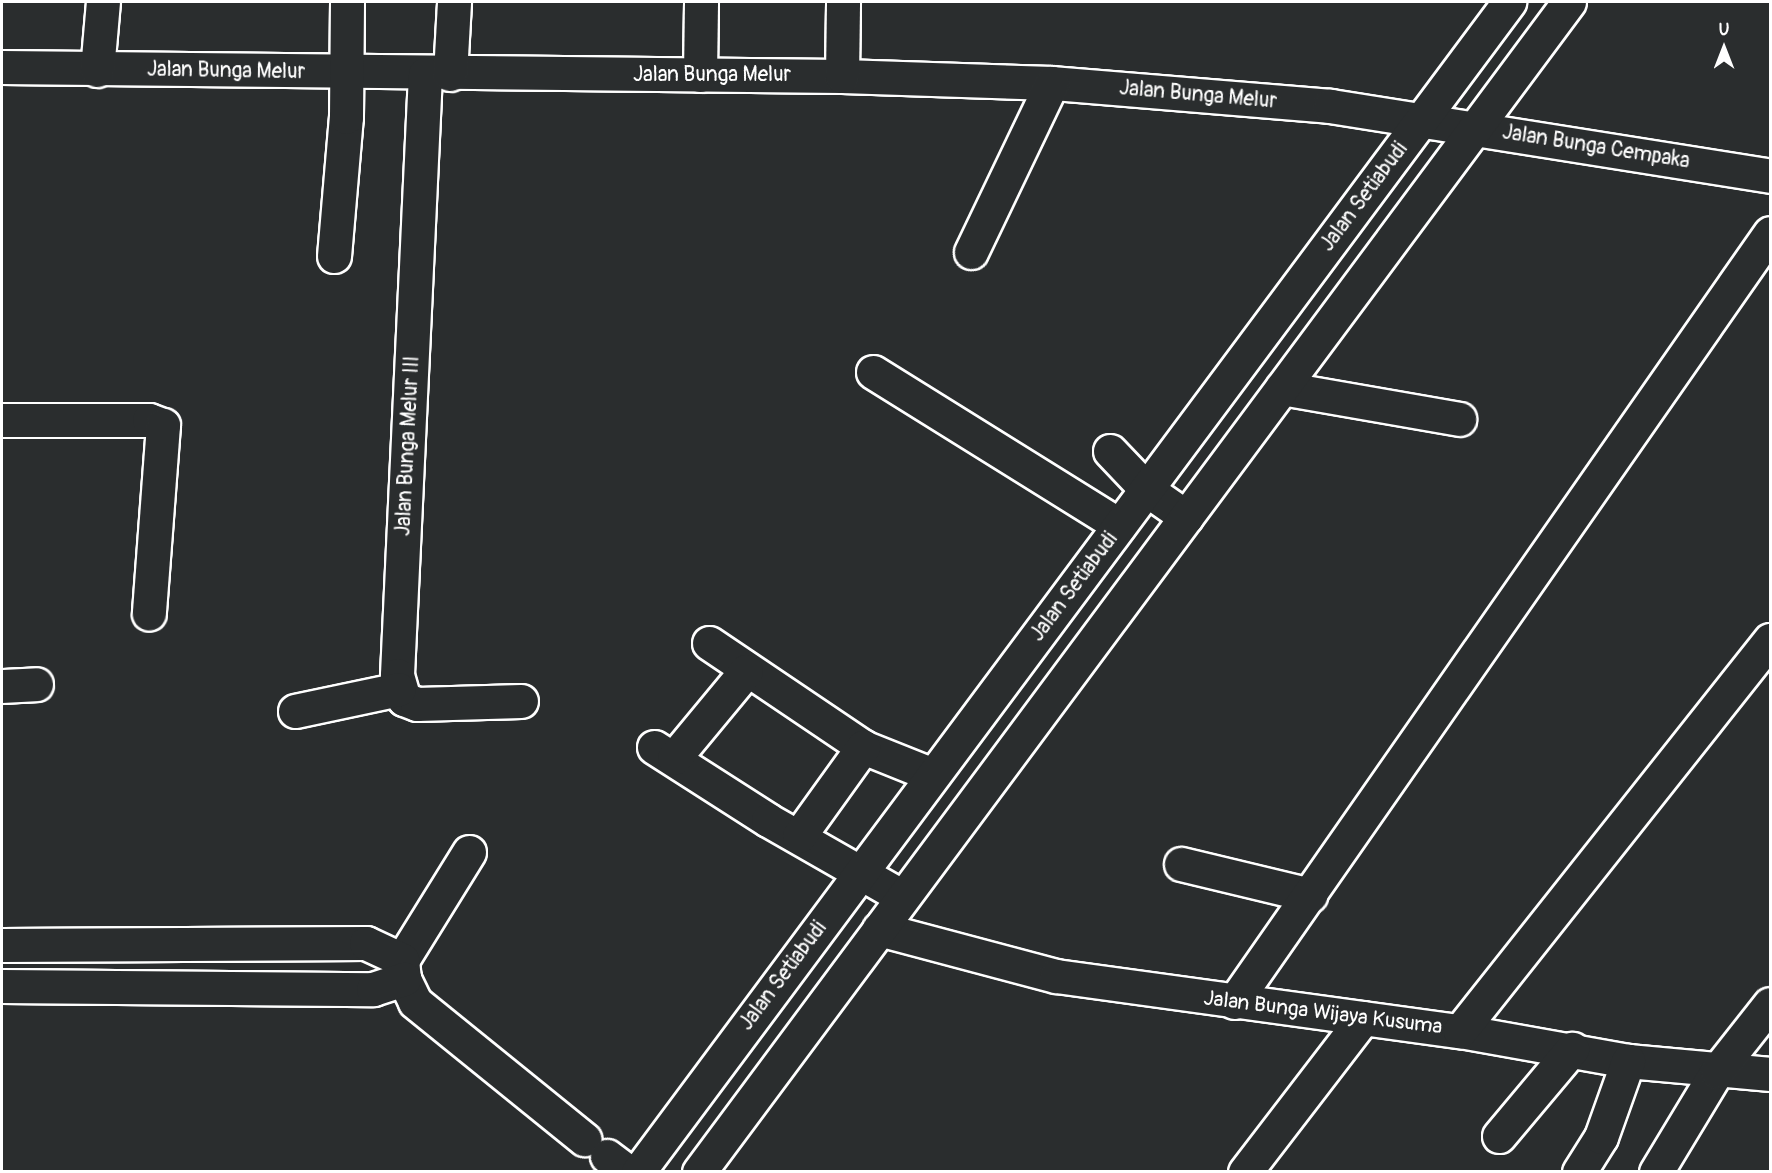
<!DOCTYPE html>
<style>
body{margin:0}
#map{position:relative;width:1772px;height:1173px;overflow:hidden;background:#2a2d2e;font-family:Pangolin,sans-serif}
div>[style]{position:absolute}
.roads{filter:drop-shadow(2px 0 #fff) drop-shadow(-2px 0 #fff) drop-shadow(0 2px #fff) drop-shadow(0 -2px #fff)}
.minor>*{height:33px;margin:-16.5px;padding:0 16.5px;transform-origin:16.5px;border-radius:16.5px;background:#2a2d2e}
.major>*{height:33px;margin:-16.5px;padding:0 16.5px;transform-origin:16.5px;border-radius:16.5px;background:#2a2d2e}
span{translate:-50% -50%;white-space:nowrap;text-align:center;line-height:1.15;-webkit-text-stroke:4.5px #2a2d2e;paint-order:stroke}
.street-label{font-size:21px;color:#fff}
.frame{position:absolute;inset:0;border:3px solid #fff;pointer-events:none}
.north{position:absolute;left:1694px;top:18px;width:60px;height:60px;-webkit-text-stroke:4px #2a2d2e;paint-order:stroke;rotate:0deg;font-size:16px;font-weight:700;line-height:24px;text-align:center;color:#fff}
.north::after{content:'';display:block;margin:auto;width:21px;height:27px;background:#fff;clip-path:polygon(50% 0,100% 100%,50% 72%,0 100%)}
</style>
<div id="map">
<div class="roads">
<div class="minor">
<i style="left:2px;top:67px;width:840px;rotate:0.61deg"></i>
<i style="left:842px;top:76px;width:210px;rotate:1.9deg"></i>
<i style="left:1052px;top:83px;width:279px;rotate:4.7deg"></i>
<i style="left:1330px;top:106px;width:446px;rotate:9deg"></i>
<i style="left:97px;top:70px;width:68px;rotate:-85deg"></i>
<i style="left:425px;top:74px;width:602px;rotate:92.67deg"></i>
<i style="left:397px;top:675px;width:25px;rotate:74deg"></i>
<i style="left:404px;top:699px;width:14px;rotate:21deg"></i>
<i style="left:417px;top:704px;width:104px;rotate:-1.7deg"></i>
<i style="left:450px;top:74px;width:72px;rotate:-86.8deg"></i>
<i style="left:700px;top:75px;width:73px;rotate:-89.2deg"></i>
<i style="left:842px;top:76px;width:74px;rotate:-89.2deg"></i>
<i style="left:971px;top:252px;width:187px;rotate:-64.4deg"></i>
<i style="left:334px;top:256px;width:140px;rotate:-85.1deg"></i>
<i style="left:346px;top:117px;width:115px;rotate:-89.5deg"></i>
<i style="left:873px;top:372px;width:290px;rotate:31.9deg"></i>
<i style="left:1282px;top:388px;width:180px;rotate:9.9deg"></i>
<i style="left:2px;top:420px;width:147px"></i>
<i style="left:149px;top:420px;width:15px;rotate:20deg"></i>
<i style="left:163px;top:425px;width:189px;rotate:94.3deg"></i>
<i style="left:1110px;top:451px;width:52px;rotate:46.5deg"></i>
<i style="left:1146px;top:489px;width:49px;rotate:35deg"></i>
<i style="left:709px;top:643px;width:186px;rotate:34deg"></i>
<i style="left:863px;top:747px;width:75px;rotate:21.8deg"></i>
<i style="left:2px;top:686px;width:34px;rotate:-3deg"></i>
<i style="left:295px;top:711px;width:106px;rotate:-11.9deg"></i>
<i style="left:654px;top:747px;width:135px;rotate:32.6deg"></i>
<i style="left:768px;top:820px;width:155px;rotate:29.7deg"></i>
<i style="left:674px;top:758px;width:113px;rotate:-50.4deg"></i>
<i style="left:799px;top:836px;width:110px;rotate:-54.3deg"></i>
<i style="left:469px;top:852px;width:127px;rotate:121.8deg"></i>
<i style="left:402px;top:960px;width:19px;rotate:84deg"></i>
<i style="left:404px;top:979px;width:25px;rotate:64deg"></i>
<i style="left:415px;top:1002px;width:218px;rotate:39deg"></i>
<i style="left:1181px;top:864px;width:133px;rotate:13.5deg"></i>
<i style="left:879px;top:929px;width:183px;rotate:14.9deg"></i>
<i style="left:1056px;top:976px;width:408px;rotate:7.8deg"></i>
<i style="left:1460px;top:1031px;width:171px;rotate:10.1deg"></i>
<i style="left:1628px;top:1061px;width:143px;rotate:5.2deg"></i>
<i style="left:2px;top:945px;width:364px;rotate:-0.3deg"></i>
<i style="left:366px;top:943px;width:40px;rotate:25deg"></i>
<i style="left:2px;top:986px;width:371px;rotate:0.5deg"></i>
<i style="left:373px;top:989px;width:33px;rotate:-18deg"></i>
<i style="left:1234px;top:1002px;width:937px;rotate:-55.12deg"></i>
<i style="left:1460px;top:1031px;width:499px;rotate:-51.6deg"></i>
<i style="left:1499px;top:1136px;width:114px;rotate:-50deg"></i>
<i style="left:607px;top:1156px;width:26px;rotate:37deg"></i>
<i style="left:1245px;top:1172px;width:194px;rotate:-52.5deg"></i>
<i style="left:1579px;top:1172px;width:41px;rotate:-57.8deg"></i>
<i style="left:1601px;top:1137px;width:81px;rotate:-70.4deg"></i>
<i style="left:1656px;top:1172px;width:118px;rotate:-58.9deg"></i>
<i style="left:1717px;top:1071px;width:85px;rotate:-51.7deg"></i>
</div>
<div class="major">
<i style="left:638px;top:1172px;width:1459px;rotate:-53.33deg"></i>
<i style="left:699px;top:1172px;width:1458px;rotate:-53.37deg"></i>
</div>
</div>
<div class="street-label">
<span style="left:226px;top:71px;rotate:1deg">Jalan Bunga Melur</span>
<span style="left:712px;top:75px">Jalan Bunga Melur</span>
<span style="left:1198px;top:95px;rotate:5deg">Jalan Bunga Melur</span>
<span style="left:1596px;top:147px;rotate:9deg">Jalan Bunga Cempaka</span>
<span style="left:1364px;top:197px;rotate:-53deg">Jalan Setiabudi</span>
<span style="left:408px;top:446px;rotate:-87deg">Jalan Bunga Melur III</span>
<span style="left:1074px;top:587px;rotate:-53deg">Jalan Setiabudi</span>
<span style="left:783px;top:976px;rotate:-53deg">Jalan Setiabudi</span>
<span style="left:1323px;top:1013px;rotate:7deg">Jalan Bunga Wijaya Kusuma</span>
</div>
<div class="frame"></div>
<div class="north">U</div>
</div>
